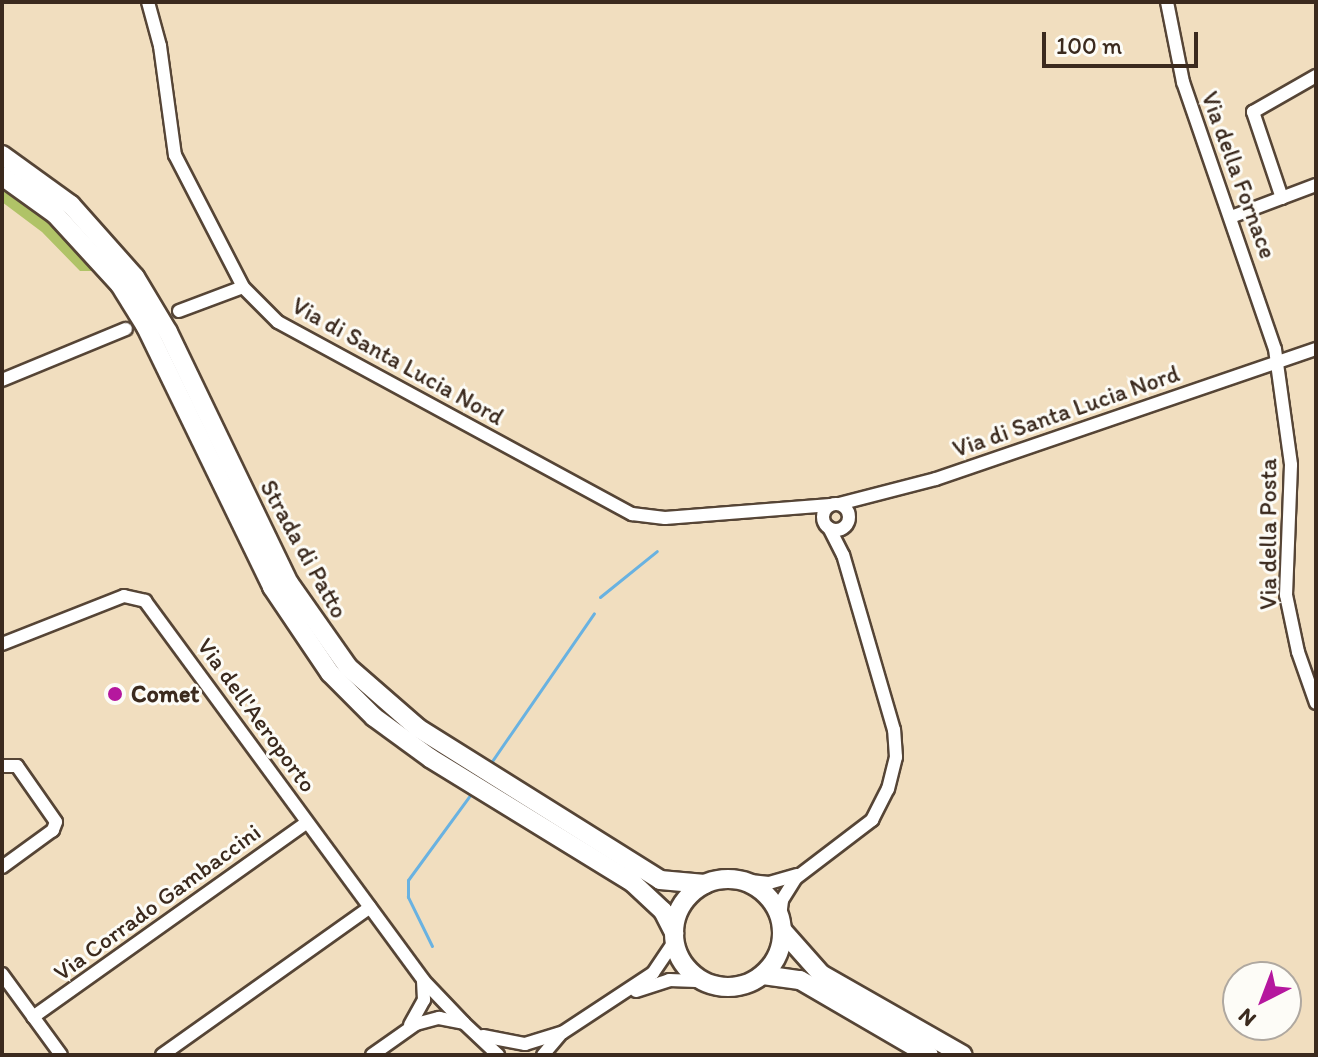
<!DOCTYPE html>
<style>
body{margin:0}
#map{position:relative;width:1318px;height:1057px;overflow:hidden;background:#f1debf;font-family:Itim,sans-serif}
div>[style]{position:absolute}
.green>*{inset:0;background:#b0c367}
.stream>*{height:3px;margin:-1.5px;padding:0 1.5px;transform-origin:1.5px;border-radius:1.5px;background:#69b2e1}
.roads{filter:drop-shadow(2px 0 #564536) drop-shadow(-2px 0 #564536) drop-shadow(0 2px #564536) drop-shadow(0 -2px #564536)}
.minor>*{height:12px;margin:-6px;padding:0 6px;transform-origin:6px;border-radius:6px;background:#fff}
.minor>.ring{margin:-6px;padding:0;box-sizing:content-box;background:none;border:12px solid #fff;border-radius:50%}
.primary>*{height:18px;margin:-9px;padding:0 9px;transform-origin:9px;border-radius:9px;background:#fff}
.primary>.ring{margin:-9px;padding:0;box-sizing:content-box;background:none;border:18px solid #fff;border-radius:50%}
.dots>*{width:22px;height:22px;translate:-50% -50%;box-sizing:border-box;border:4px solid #fdfcf7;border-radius:50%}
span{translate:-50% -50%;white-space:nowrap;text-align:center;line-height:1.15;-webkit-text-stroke:6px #fdfcf7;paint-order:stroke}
.street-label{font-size:24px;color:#3b2a1e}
.poi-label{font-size:24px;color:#3b2a1e;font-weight:700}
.left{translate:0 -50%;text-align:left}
.frame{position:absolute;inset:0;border:4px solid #3b2a1e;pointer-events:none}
.north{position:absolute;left:1222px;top:961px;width:80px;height:80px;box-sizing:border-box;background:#fdfcf7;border:2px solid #afa8a0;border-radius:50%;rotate:222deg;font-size:22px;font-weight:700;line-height:32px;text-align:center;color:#3b2a1e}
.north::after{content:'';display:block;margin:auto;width:28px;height:36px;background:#b5179e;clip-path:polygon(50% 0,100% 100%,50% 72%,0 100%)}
.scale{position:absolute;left:1042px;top:32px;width:156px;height:36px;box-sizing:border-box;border:4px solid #3b2a1e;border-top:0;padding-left:10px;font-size:24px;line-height:28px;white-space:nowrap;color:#3b2a1e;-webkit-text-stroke:6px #fdfcf7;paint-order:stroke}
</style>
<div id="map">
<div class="green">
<i style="clip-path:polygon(2px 185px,45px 214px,99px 271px,80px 271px,42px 232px,2px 202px)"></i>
</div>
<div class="stream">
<i style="left:600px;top:597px;width:73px;rotate:-38.9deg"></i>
<i style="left:490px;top:764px;width:183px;rotate:-55.4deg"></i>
<i style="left:432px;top:946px;width:55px;rotate:-116.1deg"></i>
<i style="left:408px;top:897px;width:17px;rotate:-90deg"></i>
<i style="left:408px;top:880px;width:107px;rotate:-53.8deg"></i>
</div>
<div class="roads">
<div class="minor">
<i style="left:148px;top:2px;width:46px;rotate:74.7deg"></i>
<i style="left:160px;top:46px;width:110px;rotate:82.2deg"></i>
<i style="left:175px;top:155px;width:148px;rotate:62.7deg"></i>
<i style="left:243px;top:287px;width:49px;rotate:45deg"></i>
<i style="left:278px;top:322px;width:403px;rotate:28.5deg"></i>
<i style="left:632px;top:514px;width:33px;rotate:7deg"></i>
<i style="left:665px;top:518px;width:166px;rotate:-4.5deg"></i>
<i style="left:1167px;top:2px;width:82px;rotate:78.7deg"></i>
<i style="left:1183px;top:82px;width:282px;rotate:71deg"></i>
<i style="left:1275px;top:349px;width:117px;rotate:82.1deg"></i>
<i style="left:1291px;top:465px;width:130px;rotate:92.2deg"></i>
<i style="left:1286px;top:595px;width:58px;rotate:78.1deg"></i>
<i style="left:1298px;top:652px;width:54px;rotate:70.6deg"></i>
<i style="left:1282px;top:198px;width:91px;rotate:-108.6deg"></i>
<i style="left:1253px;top:112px;width:73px;rotate:-29.7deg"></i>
<i style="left:1231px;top:217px;width:91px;rotate:-20.6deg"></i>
<i style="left:179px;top:311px;width:68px;rotate:-20.6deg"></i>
<i style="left:2px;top:380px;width:134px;rotate:-22.4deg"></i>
<i class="ring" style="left:823px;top:504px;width:14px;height:14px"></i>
<i style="left:839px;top:504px;width:100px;rotate:-14.5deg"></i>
<i style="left:936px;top:479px;width:402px;rotate:-18.9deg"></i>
<i style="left:2px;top:644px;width:131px;rotate:-21.5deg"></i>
<i style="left:124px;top:596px;width:22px;rotate:13deg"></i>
<i style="left:145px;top:601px;width:470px;rotate:53.7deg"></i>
<i style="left:423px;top:980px;width:59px;rotate:46.4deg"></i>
<i style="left:2px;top:766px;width:15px"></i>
<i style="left:17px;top:766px;width:68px;rotate:55.1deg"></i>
<i style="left:56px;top:822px;width:9px;rotate:111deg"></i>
<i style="left:53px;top:830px;width:63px;rotate:144deg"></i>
<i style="left:741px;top:880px;width:28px;rotate:6deg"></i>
<i style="left:769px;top:883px;width:29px;rotate:-16deg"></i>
<i style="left:780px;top:917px;width:17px;rotate:-83deg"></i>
<i style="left:782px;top:900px;width:26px;rotate:-58deg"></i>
<i style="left:796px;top:878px;width:96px;rotate:-37.3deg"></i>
<i style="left:872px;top:820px;width:35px;rotate:-63deg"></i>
<i style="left:888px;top:789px;width:33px;rotate:-76deg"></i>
<i style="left:896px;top:757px;width:27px;rotate:-94deg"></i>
<i style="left:894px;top:730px;width:182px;rotate:-106.2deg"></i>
<i style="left:843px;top:555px;width:30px;rotate:-117deg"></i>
<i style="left:2px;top:974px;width:100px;rotate:53.9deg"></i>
<i style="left:636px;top:991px;width:35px;rotate:-18deg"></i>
<i style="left:669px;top:980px;width:34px;rotate:2deg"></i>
<i style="left:33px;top:1017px;width:336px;rotate:-35.4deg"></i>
<i style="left:410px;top:1025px;width:29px;rotate:-61deg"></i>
<i style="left:424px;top:1000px;width:20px;rotate:-93deg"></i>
<i style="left:483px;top:1036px;width:43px;rotate:10.8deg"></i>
<i style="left:525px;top:1044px;width:39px;rotate:-17deg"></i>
<i style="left:562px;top:1033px;width:109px;rotate:-33.4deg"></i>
<i style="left:653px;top:973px;width:40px;rotate:-56deg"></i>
<i style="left:162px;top:1055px;width:255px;rotate:-35.4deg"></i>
<i style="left:372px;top:1055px;width:54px;rotate:-35.2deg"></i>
<i style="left:416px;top:1024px;width:24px;rotate:-15deg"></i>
<i style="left:439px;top:1018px;width:25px;rotate:11deg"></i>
<i style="left:464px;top:1023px;width:47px;rotate:43.3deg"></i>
<i style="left:543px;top:1055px;width:26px;rotate:-50deg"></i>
</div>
<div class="primary">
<i style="left:2px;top:155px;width:85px;rotate:35.9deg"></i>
<i style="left:71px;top:205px;width:96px;rotate:48.4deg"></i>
<i style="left:135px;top:277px;width:64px;rotate:59deg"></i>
<i style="left:168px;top:332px;width:279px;rotate:64.3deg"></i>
<i style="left:289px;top:583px;width:103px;rotate:54.9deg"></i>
<i style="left:348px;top:667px;width:93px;rotate:41.1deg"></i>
<i style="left:418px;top:728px;width:286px;rotate:32.1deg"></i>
<i style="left:660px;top:880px;width:45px;rotate:5.1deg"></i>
<i style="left:2px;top:176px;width:65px;rotate:35.6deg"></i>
<i style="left:55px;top:214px;width:96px;rotate:47.5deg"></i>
<i style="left:120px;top:285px;width:49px;rotate:58.2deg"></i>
<i style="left:146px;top:327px;width:289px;rotate:64.1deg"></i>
<i style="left:272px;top:587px;width:104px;rotate:56deg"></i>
<i style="left:330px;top:673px;width:62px;rotate:45deg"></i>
<i style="left:374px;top:717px;width:69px;rotate:36.2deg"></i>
<i style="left:430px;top:758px;width:238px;rotate:31.6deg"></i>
<i style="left:633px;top:883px;width:41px;rotate:43deg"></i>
<i style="left:663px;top:911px;width:25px;rotate:63deg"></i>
<i class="ring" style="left:674px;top:879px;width:90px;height:90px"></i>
<i style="left:782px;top:930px;width:59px;rotate:48.4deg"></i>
<i style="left:821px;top:974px;width:163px;rotate:29.7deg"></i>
<i style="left:763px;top:975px;width:37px;rotate:8deg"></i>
<i style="left:800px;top:980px;width:149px;rotate:30.2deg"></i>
</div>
</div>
<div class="dots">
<i style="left:115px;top:694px;background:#b5179e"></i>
</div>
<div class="street-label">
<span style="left:1239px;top:175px;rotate:70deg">Via della Fornace</span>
<span style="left:398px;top:361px;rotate:29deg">Via di Santa Lucia Nord</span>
<span style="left:1066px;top:411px;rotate:-19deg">Via di Santa Lucia Nord</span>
<span style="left:1268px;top:534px;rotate:-90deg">Via della Posta</span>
<span style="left:304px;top:549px;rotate:61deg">Strada di Patto</span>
<span style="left:257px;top:715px;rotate:54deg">Via dell'Aeroporto</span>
<span style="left:157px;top:902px;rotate:-36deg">Via Corrado Gambaccini</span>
</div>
<div class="poi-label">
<span class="left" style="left:131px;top:694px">Comet</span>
</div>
<div class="frame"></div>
<div class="north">N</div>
<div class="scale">100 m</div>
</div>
